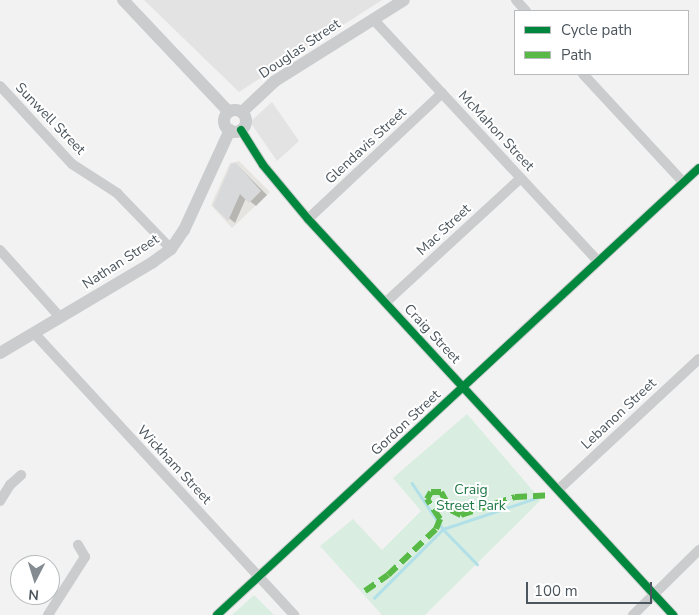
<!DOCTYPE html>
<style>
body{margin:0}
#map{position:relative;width:699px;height:615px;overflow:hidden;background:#f2f2f2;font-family:"Nunito Sans",sans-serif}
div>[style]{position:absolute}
.commercial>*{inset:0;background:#e6e4e0}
.education>*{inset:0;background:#e4e3e3}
.green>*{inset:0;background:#d9eee0}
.shadow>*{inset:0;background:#0003}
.stream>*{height:2.5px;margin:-1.25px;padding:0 1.25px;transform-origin:1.25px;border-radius:1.25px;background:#b2e0e8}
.building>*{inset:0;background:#d8d9da}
.minor>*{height:10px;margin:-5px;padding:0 5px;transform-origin:5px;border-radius:5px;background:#cacccd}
.tertiary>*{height:12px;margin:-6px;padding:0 6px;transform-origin:6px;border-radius:6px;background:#cacccd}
.tertiary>.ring{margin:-6px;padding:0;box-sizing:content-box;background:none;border:12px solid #cacccd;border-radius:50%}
.quiet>*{height:6px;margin-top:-3px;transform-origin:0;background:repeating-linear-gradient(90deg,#58b947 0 12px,transparent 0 18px)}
.cycleway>*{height:8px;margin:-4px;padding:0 4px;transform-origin:4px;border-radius:4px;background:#00873e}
span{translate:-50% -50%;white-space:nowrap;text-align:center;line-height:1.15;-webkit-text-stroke:4px #fff;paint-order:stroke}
.street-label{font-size:14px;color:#4b555d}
.park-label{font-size:14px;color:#217847}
.legend{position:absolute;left:514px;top:10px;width:175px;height:65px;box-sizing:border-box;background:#fff;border:1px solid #b7bbbe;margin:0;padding:6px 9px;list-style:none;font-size:15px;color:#4b555d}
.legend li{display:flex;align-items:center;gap:10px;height:25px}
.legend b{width:25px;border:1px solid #b7bbbe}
.north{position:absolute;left:10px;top:555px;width:50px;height:50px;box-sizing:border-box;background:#fff;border:1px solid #b7bbbe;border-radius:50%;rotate:185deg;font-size:14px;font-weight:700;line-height:20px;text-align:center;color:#4b555d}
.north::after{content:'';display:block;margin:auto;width:18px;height:22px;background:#858c91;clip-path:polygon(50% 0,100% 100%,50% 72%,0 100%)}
.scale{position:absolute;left:526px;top:582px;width:126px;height:22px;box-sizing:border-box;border:2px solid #4b555d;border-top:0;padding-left:6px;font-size:15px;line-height:18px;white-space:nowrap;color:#4b555d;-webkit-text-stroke:4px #fff;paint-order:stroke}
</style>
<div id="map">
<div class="commercial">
<i style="clip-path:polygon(239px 161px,270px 192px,232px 228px,211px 205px,230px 163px)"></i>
</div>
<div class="education">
<i style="clip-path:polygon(144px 0,382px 0,239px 92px)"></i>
<i style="clip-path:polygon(272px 102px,299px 141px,277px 161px,250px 122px)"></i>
</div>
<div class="green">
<i style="clip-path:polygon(467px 414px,541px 500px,425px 615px,382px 615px,320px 546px,353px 519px,382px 550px,421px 511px,393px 478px)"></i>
<i style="clip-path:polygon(254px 595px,274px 615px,232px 615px)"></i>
</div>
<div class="shadow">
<i style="clip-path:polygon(236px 164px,267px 195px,256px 206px,246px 198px,235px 223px,214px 206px)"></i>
</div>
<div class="stream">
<i style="left:412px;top:483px;width:55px;rotate:56deg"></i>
<i style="left:443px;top:529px;width:49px;rotate:45.8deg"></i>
<i style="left:374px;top:598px;width:98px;rotate:-45deg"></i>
<i style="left:443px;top:529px;width:98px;rotate:-18.4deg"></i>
</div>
<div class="building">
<i style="clip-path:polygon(236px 163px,261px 191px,249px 203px,240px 194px,228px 221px,213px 206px,231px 164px)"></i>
</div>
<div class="minor">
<i style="left:516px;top:0;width:15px;rotate:48deg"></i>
<i style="left:373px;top:19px;width:330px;rotate:47.1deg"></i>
<i style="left:583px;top:74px;width:147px;rotate:47.2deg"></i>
<i style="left:0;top:86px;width:106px;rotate:47.3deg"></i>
<i style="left:72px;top:164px;width:54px;rotate:32.8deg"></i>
<i style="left:117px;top:193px;width:78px;rotate:46deg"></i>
<i style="left:241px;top:130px;width:41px;rotate:57.8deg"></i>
<i style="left:263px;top:165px;width:70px;rotate:50.2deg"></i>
<i style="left:308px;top:219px;width:539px;rotate:47.33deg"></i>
<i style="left:308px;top:219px;width:184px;rotate:-43.2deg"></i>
<i style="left:0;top:250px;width:90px;rotate:48.2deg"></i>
<i style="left:386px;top:302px;width:183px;rotate:-42.6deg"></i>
<i style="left:34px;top:333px;width:384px;rotate:47.3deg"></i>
<i style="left:559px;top:489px;width:191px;rotate:-42.9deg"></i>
<i style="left:0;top:501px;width:19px;rotate:-58deg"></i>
<i style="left:10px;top:485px;width:15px;rotate:-42deg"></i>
<i style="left:48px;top:615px;width:69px;rotate:-57.5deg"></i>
<i style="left:85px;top:557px;width:14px;rotate:-120deg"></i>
<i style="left:217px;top:615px;width:657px;rotate:-42.84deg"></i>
<i style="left:633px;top:615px;width:93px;rotate:-44.6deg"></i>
</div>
<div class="tertiary">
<i style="left:123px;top:0;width:154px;rotate:46.6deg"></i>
<i class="ring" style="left:224px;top:110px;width:10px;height:10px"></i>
<i style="left:242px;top:112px;width:45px;rotate:-43.2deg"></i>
<i style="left:275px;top:81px;width:152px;rotate:-32.1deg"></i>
<i style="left:0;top:353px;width:178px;rotate:-30.7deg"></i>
<i style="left:153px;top:262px;width:22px;rotate:-36deg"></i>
<i style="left:171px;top:249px;width:23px;rotate:-56deg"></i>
<i style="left:184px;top:230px;width:110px;rotate:-65.3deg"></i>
</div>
<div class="quiet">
<i style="left:365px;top:591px;width:28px;rotate:-35deg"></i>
<i style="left:388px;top:575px;width:66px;rotate:-43.8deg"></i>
<i style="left:436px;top:529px;width:11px;rotate:-68deg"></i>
<i style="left:440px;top:519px;width:24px;rotate:-123deg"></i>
<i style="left:427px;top:499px;width:8px;rotate:-60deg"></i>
<i style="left:431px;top:492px;width:10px"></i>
<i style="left:441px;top:492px;width:21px;rotate:61deg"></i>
<i style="left:451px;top:510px;width:11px;rotate:27deg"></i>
<i style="left:461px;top:515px;width:57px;rotate:-18.4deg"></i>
<i style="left:515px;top:497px;width:35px;rotate:-3deg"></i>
</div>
<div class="cycleway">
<i style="left:241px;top:130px;width:41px;rotate:57.8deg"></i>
<i style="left:263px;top:165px;width:70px;rotate:50.2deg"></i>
<i style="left:308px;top:219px;width:539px;rotate:47.33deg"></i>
<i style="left:217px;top:615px;width:657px;rotate:-42.84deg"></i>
</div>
<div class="street-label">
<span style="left:300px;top:49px;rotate:-34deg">Douglas Street</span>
<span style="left:50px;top:119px;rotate:46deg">Sunwell Street</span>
<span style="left:496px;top:131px;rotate:47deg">McMahon Street</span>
<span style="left:366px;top:146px;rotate:-43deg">Glendavis Street</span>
<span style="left:444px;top:230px;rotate:-43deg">Mac Street</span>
<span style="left:121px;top:262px;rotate:-33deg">Nathan Street</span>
<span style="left:432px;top:334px;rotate:47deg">Craig Street</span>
<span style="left:619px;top:414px;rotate:-43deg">Lebanon Street</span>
<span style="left:406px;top:423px;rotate:-43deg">Gordon Street</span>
<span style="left:174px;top:465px;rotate:47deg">Wickham Street</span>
</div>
<div class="park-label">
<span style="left:471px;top:498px">Craig<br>Street Park</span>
</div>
<ul class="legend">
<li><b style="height:6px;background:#00873e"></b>Cycle path</li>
<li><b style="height:6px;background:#58b947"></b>Path</li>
</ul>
<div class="north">N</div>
<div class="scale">100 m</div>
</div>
